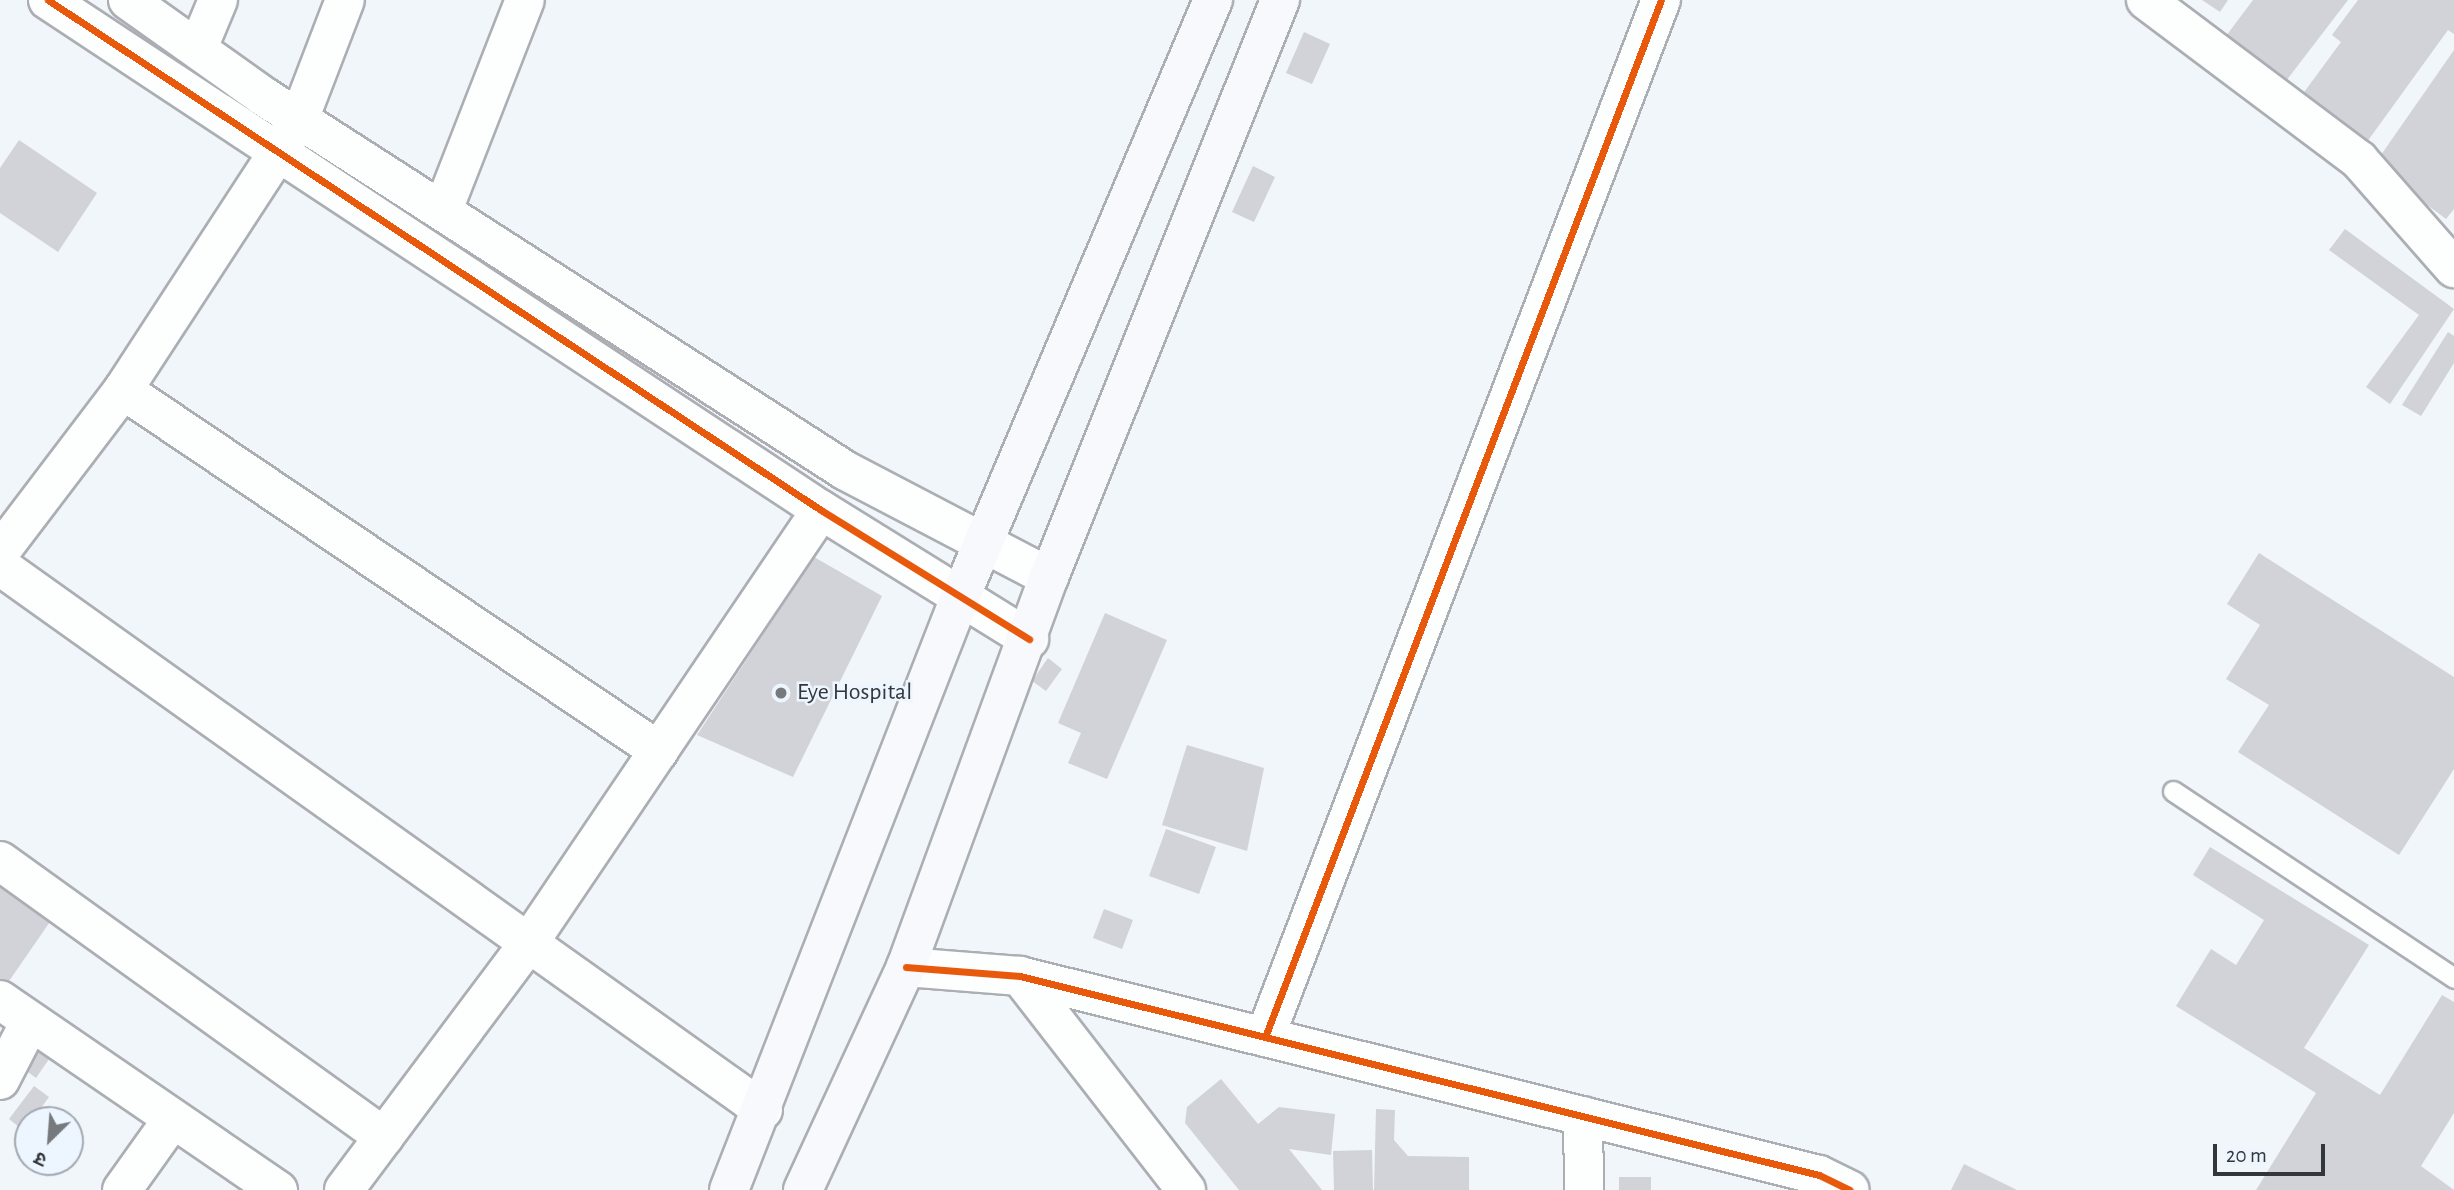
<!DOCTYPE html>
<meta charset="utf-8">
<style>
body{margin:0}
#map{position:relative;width:2454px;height:1190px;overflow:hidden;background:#f1f6fb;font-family:"Alegreya Sans","Noto Sans Devanagari",sans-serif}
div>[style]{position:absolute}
.building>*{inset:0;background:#d1d3d8}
.roads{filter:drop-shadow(2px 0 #abaeb3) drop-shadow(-2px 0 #abaeb3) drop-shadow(0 2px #abaeb3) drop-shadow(0 -2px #abaeb3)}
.service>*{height:19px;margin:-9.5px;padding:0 9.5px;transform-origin:9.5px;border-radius:9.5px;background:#fdfefe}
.minor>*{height:38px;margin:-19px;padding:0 19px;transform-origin:19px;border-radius:19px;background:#fdfefe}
.tertiary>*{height:38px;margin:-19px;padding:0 19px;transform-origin:19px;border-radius:19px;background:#fdfefe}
.secondary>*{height:38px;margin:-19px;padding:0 19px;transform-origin:19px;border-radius:19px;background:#f7f9fc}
.cycleway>*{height:7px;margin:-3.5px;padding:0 3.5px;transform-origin:3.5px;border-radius:3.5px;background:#e8590c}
.dots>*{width:19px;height:19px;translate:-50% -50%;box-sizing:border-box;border:4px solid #edf5ff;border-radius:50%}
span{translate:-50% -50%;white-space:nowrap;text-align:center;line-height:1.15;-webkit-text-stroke:5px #edf5ff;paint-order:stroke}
.poi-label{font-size:24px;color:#33373b}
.left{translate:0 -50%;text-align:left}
.north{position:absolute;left:14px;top:1106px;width:70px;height:70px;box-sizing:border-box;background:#edf5ff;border:2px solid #a3a9b1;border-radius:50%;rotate:205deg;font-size:19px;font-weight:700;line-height:28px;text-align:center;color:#33373b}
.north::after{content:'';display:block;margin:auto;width:24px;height:32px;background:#767a7e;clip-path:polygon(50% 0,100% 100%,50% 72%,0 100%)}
.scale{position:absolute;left:2213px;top:1144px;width:112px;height:32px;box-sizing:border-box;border:4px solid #33373b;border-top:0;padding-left:9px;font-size:21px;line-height:24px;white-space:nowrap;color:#33373b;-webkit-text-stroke:5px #edf5ff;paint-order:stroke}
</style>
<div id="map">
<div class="building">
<i style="clip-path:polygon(2202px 0,2228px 0,2220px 12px)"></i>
<i style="clip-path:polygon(2253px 0,2348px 0,2286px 81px,2226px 36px)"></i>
<i style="clip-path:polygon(2358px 0,2454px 0,2454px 34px,2448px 30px,2364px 146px,2299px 99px,2341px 42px,2332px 35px)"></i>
<i style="clip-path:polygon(1304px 32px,1330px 44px,1312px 84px,1286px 73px)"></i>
<i style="clip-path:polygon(2454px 50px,2454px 209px,2446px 219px,2374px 165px)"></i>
<i style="clip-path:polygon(19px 140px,97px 193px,58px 252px,0 213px,0 168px)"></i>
<i style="clip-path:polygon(1253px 166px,1275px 177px,1254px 222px,1232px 212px)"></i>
<i style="clip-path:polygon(2345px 229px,2454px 309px,2390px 404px,2366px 387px,2419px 315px,2329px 250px)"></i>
<i style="clip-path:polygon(2448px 332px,2454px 336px,2454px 363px,2421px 416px,2402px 405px)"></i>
<i style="clip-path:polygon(2259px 553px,2454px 677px,2454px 769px,2399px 855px,2238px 752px,2269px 705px,2226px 679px,2260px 625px,2227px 604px)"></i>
<i style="clip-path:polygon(814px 557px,882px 596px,793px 777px,697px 735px)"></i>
<i style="clip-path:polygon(1105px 613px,1167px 640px,1107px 779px,1068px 763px,1081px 733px,1058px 723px)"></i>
<i style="clip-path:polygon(1048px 658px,1062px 669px,1046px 691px,1032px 681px)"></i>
<i style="clip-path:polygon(1187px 745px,1264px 768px,1247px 851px,1162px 825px)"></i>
<i style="clip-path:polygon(1166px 829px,1216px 847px,1199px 894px,1149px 876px)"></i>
<i style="clip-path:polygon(2210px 847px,2369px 945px,2304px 1048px,2380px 1095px,2442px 995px,2454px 1002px,2454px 1113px,2421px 1166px,2454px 1190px,2256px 1190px,2316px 1093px,2176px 1006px,2211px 949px,2236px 965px,2264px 920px,2193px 875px)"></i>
<i style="clip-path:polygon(0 880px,54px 916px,7px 984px,0 980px)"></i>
<i style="clip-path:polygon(1104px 909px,1133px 920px,1122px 949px,1093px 938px)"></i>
<i style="clip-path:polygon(34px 1033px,56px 1049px,36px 1078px,13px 1061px)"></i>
<i style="clip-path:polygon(1221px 1079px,1258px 1124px,1279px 1107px,1335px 1114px,1331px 1155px,1289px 1149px,1322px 1190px,1239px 1190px,1185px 1123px,1187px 1107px)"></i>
<i style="clip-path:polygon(34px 1086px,49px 1097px,24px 1131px,9px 1119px)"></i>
<i style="clip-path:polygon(1376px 1109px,1395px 1110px,1394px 1140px,1408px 1156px,1469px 1157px,1469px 1190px,1374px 1190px)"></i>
<i style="clip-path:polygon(1372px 1150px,1373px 1190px,1334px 1190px,1333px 1151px)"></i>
<i style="clip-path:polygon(1964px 1164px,2017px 1190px,1951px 1190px)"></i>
<i style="clip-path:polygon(1619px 1177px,1651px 1177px,1651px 1190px,1619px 1190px)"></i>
</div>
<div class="roads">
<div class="service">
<i style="left:2173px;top:791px;width:338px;rotate:33.6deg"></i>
</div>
<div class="minor">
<i style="left:2146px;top:0;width:266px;rotate:36.9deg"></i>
<i style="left:2359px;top:160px;width:144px;rotate:48.7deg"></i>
<i style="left:198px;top:48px;width:52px;rotate:-67.4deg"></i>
<i style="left:443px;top:210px;width:225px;rotate:-68.7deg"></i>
<i style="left:123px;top:390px;width:646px;rotate:33.96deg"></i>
<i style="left:0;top:552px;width:203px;rotate:-52.8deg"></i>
<i style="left:123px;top:390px;width:316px;rotate:-56.9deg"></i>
<i style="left:0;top:566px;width:937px;rotate:35.49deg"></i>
<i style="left:0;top:861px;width:473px;rotate:35.7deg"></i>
<i style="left:1020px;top:976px;width:271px;rotate:52.2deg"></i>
<i style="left:0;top:1000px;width:337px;rotate:34.4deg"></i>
<i style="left:1265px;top:1037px;width:1110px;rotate:-69.1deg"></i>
<i style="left:0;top:1080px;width:65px;rotate:-62.7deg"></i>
<i style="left:1583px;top:1116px;width:74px;rotate:89.2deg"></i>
<i style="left:122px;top:1190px;width:86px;rotate:-54.5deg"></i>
<i style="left:344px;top:1190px;width:311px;rotate:-53.2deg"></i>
<i style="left:530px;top:941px;width:520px;rotate:-55.97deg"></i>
</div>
<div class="tertiary">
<i style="left:48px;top:0;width:926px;rotate:33.42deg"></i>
<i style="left:821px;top:510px;width:245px;rotate:31.8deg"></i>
<i style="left:128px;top:0;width:166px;rotate:35.4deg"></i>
<i style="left:263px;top:96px;width:693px;rotate:32.75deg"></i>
<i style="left:846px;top:471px;width:229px;rotate:27.6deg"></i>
<i style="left:300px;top:117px;width:125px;rotate:-69deg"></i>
<i style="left:906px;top:967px;width:114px;rotate:4.5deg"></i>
<i style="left:1020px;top:976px;width:823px;rotate:13.99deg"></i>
<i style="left:1819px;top:1175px;width:34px;rotate:26deg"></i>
</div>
<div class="secondary">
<i style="left:729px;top:1190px;width:633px;rotate:-68.7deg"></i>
<i style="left:959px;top:600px;width:652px;rotate:-67.06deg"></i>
<i style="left:803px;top:1190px;width:246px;rotate:-65.2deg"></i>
<i style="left:906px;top:967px;width:415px;rotate:-69.9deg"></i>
<i style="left:1049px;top:577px;width:622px;rotate:-68.18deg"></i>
</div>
</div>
<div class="cycleway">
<i style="left:48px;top:0;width:926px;rotate:33.42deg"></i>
<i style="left:821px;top:510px;width:245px;rotate:31.8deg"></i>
<i style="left:906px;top:967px;width:114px;rotate:4.5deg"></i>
<i style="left:1020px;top:976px;width:823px;rotate:13.99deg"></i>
<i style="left:1819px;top:1175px;width:34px;rotate:26deg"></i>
<i style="left:1265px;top:1037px;width:1110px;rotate:-69.1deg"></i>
</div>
<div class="dots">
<i style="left:781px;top:693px;background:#767a7e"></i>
</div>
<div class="poi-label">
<span class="left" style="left:797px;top:693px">Eye Hospital</span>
</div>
<div class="north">उ</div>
<div class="scale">20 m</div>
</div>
